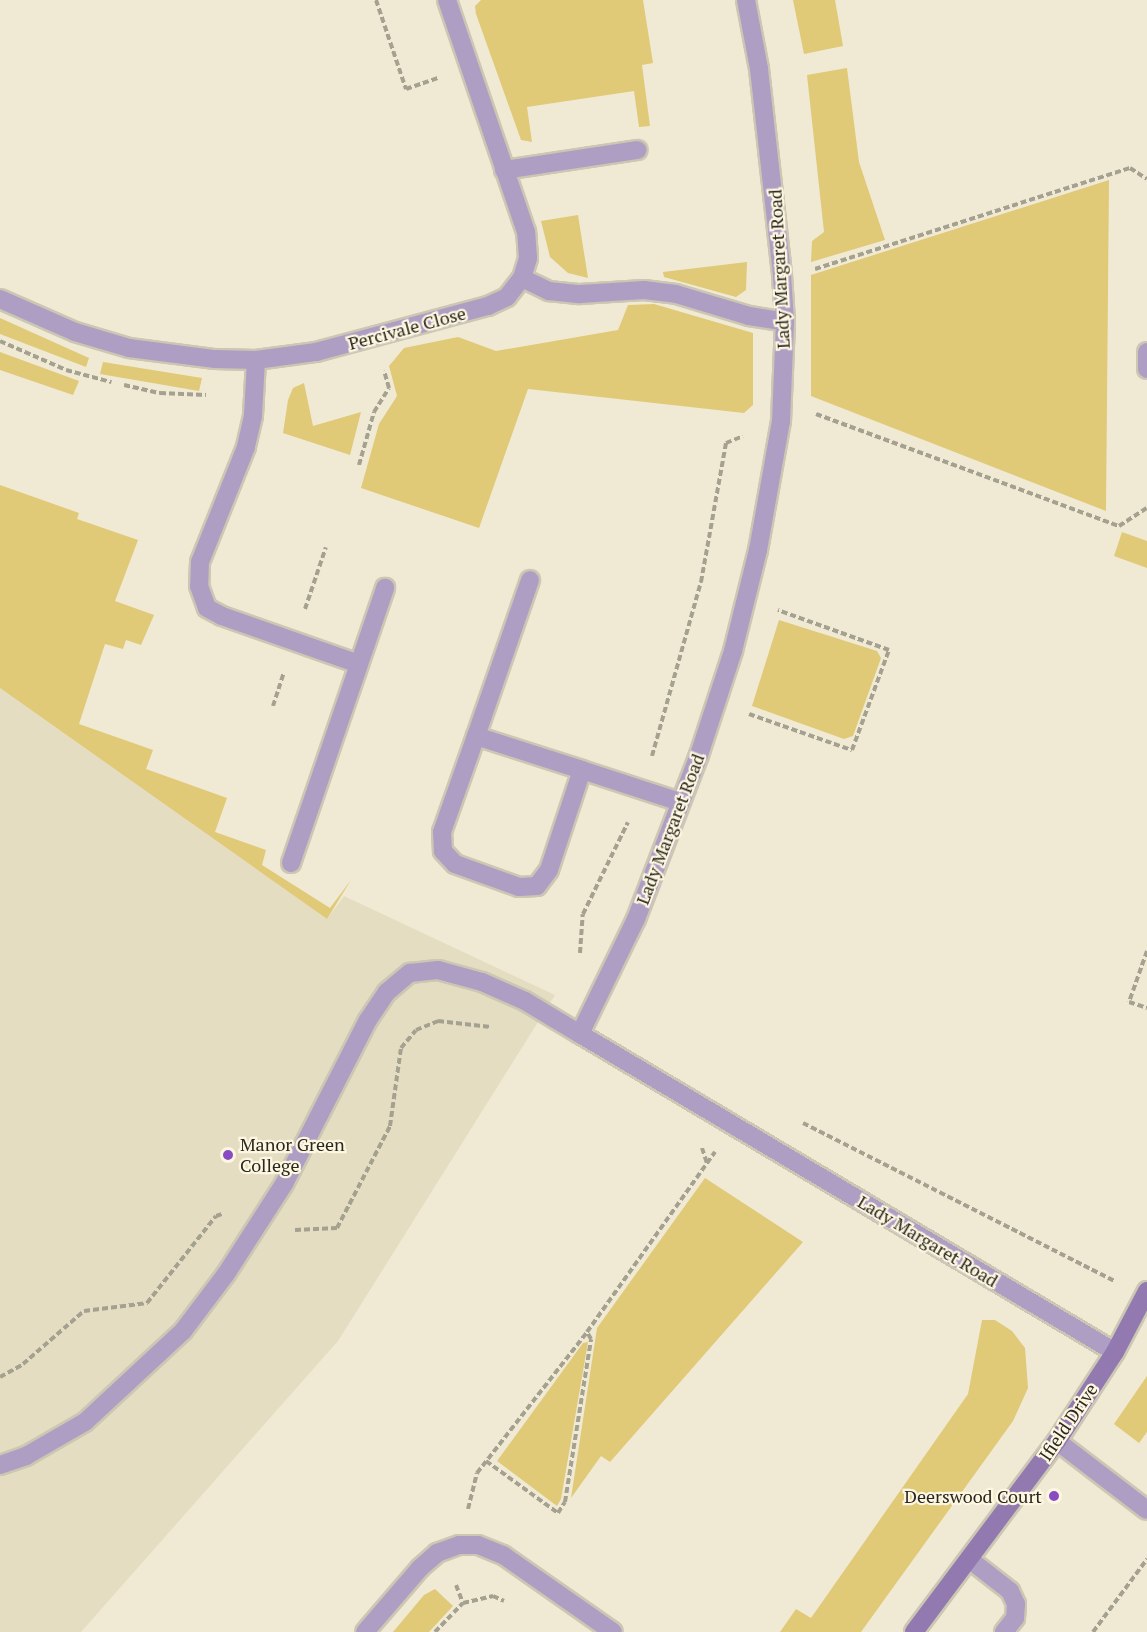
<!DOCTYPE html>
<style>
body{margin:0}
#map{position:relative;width:1147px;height:1632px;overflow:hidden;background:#f0ead4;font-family:"PT Serif",serif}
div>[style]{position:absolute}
.built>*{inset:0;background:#e5ddc1}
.green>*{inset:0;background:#e0c977}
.path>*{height:4px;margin-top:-2px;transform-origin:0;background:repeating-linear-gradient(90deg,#a5a190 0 6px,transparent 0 9px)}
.roads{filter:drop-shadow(2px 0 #ccc7b3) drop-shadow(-2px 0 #ccc7b3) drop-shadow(0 2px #ccc7b3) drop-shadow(0 -2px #ccc7b3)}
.lane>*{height:18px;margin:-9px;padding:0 9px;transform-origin:9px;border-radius:9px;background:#af9ec4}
.street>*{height:18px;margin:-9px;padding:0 9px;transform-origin:9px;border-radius:9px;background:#af9ec4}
.secondary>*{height:18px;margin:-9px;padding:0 9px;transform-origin:9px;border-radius:9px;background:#9279af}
.dots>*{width:16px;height:16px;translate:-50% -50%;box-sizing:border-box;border:3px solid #fdf7e1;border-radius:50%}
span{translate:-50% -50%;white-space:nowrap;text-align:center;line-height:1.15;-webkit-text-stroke:4.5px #fdf7e1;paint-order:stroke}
.street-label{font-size:18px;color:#29271f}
.poi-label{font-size:18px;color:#29271f}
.left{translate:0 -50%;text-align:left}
.right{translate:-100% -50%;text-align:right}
</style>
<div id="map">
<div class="built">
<i style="clip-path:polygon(0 688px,327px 919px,344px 896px,555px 995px,338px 1341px,81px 1632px,0 1632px)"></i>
</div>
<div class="green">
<i style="clip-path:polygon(481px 0,643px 0,653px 63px,642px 65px,650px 126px,639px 127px,634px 91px,527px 107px,532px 142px,521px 140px,476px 14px,475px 6px)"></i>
<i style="clip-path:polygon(793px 0,835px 0,843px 46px,804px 54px)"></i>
<i style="clip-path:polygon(847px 68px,859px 162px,885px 240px,811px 262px,812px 241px,824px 232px,807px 75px)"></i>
<i style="clip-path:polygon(1109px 180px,1106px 511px,811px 396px,811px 275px)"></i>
<i style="clip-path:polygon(578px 215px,588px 278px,568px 273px,550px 257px,541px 221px)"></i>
<i style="clip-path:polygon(747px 262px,746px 290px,736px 297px,664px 277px,663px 272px)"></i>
<i style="clip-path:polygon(654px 304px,753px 333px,753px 405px,744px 413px,528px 389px,479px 528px,361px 488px,379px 424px,397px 396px,389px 366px,404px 348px,458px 337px,496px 351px,618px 330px,628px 305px)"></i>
<i style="clip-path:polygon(0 318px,89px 358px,86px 367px,0 334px)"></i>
<i style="clip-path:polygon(0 352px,79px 381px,73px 395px,0 370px)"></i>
<i style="clip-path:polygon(103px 362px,202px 378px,199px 391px,100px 374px)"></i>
<i style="clip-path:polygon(304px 383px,313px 426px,361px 412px,350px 455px,283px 433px,288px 400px,293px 388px)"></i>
<i style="clip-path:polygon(0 485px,79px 513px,77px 519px,138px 540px,115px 601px,154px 615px,141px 645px,126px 640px,123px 649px,105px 644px,79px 724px,153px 750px,146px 769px,227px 798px,215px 832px,266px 850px,262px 865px,330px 908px,351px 880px,327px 919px,0 688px)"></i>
<i style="clip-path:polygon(1122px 532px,1147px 541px,1147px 568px,1114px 556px)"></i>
<i style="clip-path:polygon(779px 620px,877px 651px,881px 658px,853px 736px,844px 739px,752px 706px)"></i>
<i style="clip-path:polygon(705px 1178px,803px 1242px,610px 1462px,601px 1456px,571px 1498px,597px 1328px)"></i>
<i style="clip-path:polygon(982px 1320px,995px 1320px,1012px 1331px,1025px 1348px,1028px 1388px,1013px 1421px,861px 1632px,780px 1632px,796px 1609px,811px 1618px,968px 1394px)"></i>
<i style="clip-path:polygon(588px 1342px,561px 1499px,557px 1506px,497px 1461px,583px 1343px)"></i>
<i style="clip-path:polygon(1147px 1376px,1147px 1432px,1139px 1443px,1114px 1424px)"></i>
<i style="clip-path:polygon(435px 1589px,453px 1606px,429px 1632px,393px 1632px,424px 1595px)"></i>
</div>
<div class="path">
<i style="left:376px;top:0;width:94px;rotate:71.4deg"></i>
<i style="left:406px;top:89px;width:34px;rotate:-19deg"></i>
<i style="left:815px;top:269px;width:331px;rotate:-17.8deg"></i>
<i style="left:1130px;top:168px;width:20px;rotate:33deg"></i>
<i style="left:0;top:341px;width:72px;rotate:23.7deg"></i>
<i style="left:66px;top:370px;width:47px;rotate:14.9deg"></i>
<i style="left:124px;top:385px;width:37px;rotate:13deg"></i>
<i style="left:160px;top:393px;width:46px;rotate:2.5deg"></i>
<i style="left:816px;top:414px;width:323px;rotate:20.3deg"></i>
<i style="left:1119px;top:526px;width:33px;rotate:-33deg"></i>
<i style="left:359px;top:465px;width:55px;rotate:-74.2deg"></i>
<i style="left:374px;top:412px;width:28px;rotate:-58deg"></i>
<i style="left:389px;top:388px;width:18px;rotate:-106deg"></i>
<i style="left:305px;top:609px;width:65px;rotate:-71.3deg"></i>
<i style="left:273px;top:706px;width:35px;rotate:-72deg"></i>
<i style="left:749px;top:714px;width:109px;rotate:19.3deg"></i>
<i style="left:852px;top:750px;width:107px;rotate:-69.7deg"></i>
<i style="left:889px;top:650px;width:118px;rotate:-160.2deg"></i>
<i style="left:652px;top:756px;width:181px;rotate:-74.3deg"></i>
<i style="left:701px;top:582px;width:141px;rotate:-79.8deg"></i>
<i style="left:726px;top:443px;width:18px;rotate:-22deg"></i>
<i style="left:1147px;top:951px;width:54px;rotate:109.4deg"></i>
<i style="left:1129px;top:1002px;width:19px;rotate:18deg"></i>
<i style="left:580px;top:953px;width:39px;rotate:-86deg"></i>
<i style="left:583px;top:914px;width:102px;rotate:-63.9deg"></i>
<i style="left:803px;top:1123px;width:349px;rotate:26.9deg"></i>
<i style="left:702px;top:1148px;width:16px;rotate:72deg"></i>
<i style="left:295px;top:1230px;width:42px;rotate:-2.7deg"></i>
<i style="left:337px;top:1228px;width:115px;rotate:-62.5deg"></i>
<i style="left:390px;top:1126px;width:79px;rotate:-82deg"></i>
<i style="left:401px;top:1048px;width:23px;rotate:-50deg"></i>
<i style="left:416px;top:1030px;width:24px;rotate:-22deg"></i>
<i style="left:438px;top:1021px;width:53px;rotate:6.5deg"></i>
<i style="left:0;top:1377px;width:26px;rotate:-29deg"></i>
<i style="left:23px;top:1364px;width:81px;rotate:-41deg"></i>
<i style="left:84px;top:1311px;width:64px;rotate:-7.2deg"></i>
<i style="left:147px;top:1303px;width:111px;rotate:-51.6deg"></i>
<i style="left:216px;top:1216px;width:6px;rotate:-18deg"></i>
<i style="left:486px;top:1461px;width:89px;rotate:35.8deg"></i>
<i style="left:558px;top:1513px;width:13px;rotate:-58deg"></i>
<i style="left:565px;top:1502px;width:165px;rotate:-80.9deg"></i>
<i style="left:591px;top:1339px;width:8px;rotate:-120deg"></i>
<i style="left:468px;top:1509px;width:37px;rotate:-76deg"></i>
<i style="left:477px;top:1473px;width:179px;rotate:-52deg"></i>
<i style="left:587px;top:1332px;width:221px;rotate:-54.6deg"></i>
<i style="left:456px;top:1585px;width:19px;rotate:69deg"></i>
<i style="left:435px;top:1632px;width:40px;rotate:-46deg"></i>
<i style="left:463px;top:1603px;width:31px;rotate:-13deg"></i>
<i style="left:493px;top:1596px;width:12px;rotate:24deg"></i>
<i style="left:1093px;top:1632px;width:91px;rotate:-53.5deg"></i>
</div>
<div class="roads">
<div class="lane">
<i style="left:504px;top:170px;width:135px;rotate:-8.5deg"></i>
<i style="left:522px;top:278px;width:30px;rotate:26deg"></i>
<i style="left:549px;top:291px;width:31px;rotate:6deg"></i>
<i style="left:580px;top:294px;width:64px;rotate:-3.6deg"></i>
<i style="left:644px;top:290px;width:32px;rotate:7deg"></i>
<i style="left:676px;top:294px;width:76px;rotate:16.8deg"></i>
<i style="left:749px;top:316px;width:36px;rotate:9deg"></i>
<i style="left:256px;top:360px;width:56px;rotate:93.1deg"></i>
<i style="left:253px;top:416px;width:32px;rotate:103deg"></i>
<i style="left:246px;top:447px;width:124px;rotate:111.8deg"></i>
<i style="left:200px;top:562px;width:24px;rotate:92deg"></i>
<i style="left:199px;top:586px;width:23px;rotate:70deg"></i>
<i style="left:207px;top:608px;width:17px;rotate:28deg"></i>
<i style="left:222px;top:616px;width:145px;rotate:19.3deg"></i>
<i style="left:476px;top:736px;width:111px;rotate:17.8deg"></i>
<i style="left:582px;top:770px;width:105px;rotate:108.3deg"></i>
<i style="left:549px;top:870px;width:20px;rotate:127deg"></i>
<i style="left:537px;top:886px;width:18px;rotate:177deg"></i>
<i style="left:519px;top:887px;width:68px;rotate:-160.2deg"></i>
<i style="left:455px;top:864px;width:18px;rotate:-133deg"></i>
<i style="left:443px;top:851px;width:19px;rotate:-93deg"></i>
<i style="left:442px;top:832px;width:102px;rotate:-70.5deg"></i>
<i style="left:476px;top:736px;width:165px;rotate:-70.9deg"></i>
<i style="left:582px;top:770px;width:103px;rotate:18.1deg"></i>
<i style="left:291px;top:863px;width:291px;rotate:-71.1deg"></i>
<i style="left:1057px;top:1441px;width:113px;rotate:37.5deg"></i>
<i style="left:0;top:1465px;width:28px;rotate:-19deg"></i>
<i style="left:26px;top:1456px;width:68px;rotate:-30deg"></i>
<i style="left:85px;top:1422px;width:134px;rotate:-42.9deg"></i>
<i style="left:183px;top:1331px;width:71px;rotate:-53deg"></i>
<i style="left:226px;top:1274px;width:107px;rotate:-57.2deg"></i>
<i style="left:284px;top:1184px;width:184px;rotate:-62.9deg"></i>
<i style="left:368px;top:1020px;width:34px;rotate:-56deg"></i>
<i style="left:387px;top:992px;width:30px;rotate:-40deg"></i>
<i style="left:410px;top:973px;width:28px;rotate:-6deg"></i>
<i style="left:438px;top:970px;width:46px;rotate:15.3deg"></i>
<i style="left:482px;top:982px;width:47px;rotate:23.8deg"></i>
<i style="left:525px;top:1001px;width:64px;rotate:31deg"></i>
<i style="left:969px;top:1559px;width:52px;rotate:38deg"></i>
<i style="left:1010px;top:1591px;width:14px;rotate:65deg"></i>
<i style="left:1016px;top:1604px;width:14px;rotate:94deg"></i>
<i style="left:1015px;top:1618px;width:18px;rotate:128deg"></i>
</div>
<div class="street">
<i style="left:746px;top:0;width:70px;rotate:79.3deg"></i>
<i style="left:759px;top:69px;width:207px;rotate:83.6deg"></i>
<i style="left:782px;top:275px;width:47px;rotate:86.3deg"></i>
<i style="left:785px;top:322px;width:99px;rotate:92.3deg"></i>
<i style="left:781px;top:421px;width:131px;rotate:100.1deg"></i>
<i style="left:758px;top:550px;width:104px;rotate:103.9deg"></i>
<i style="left:733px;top:651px;width:109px;rotate:108.1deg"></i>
<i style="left:699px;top:755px;width:176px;rotate:111deg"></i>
<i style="left:636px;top:919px;width:128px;rotate:116deg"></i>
<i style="left:580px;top:1034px;width:622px;rotate:30.73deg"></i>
<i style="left:0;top:299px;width:82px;rotate:23.7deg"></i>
<i style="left:75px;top:332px;width:56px;rotate:16.5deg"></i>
<i style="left:129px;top:348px;width:87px;rotate:7.3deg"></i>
<i style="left:215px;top:359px;width:41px;rotate:1.4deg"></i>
<i style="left:256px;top:360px;width:61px;rotate:-7.6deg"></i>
<i style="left:316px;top:352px;width:178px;rotate:-15deg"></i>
<i style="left:488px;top:306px;width:21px;rotate:-25deg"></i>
<i style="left:507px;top:297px;width:24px;rotate:-52deg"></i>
<i style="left:522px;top:278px;width:21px;rotate:-73deg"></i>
<i style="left:528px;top:258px;width:26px;rotate:-94deg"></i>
<i style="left:526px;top:232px;width:245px;rotate:-108.8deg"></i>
<i style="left:1147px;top:352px;width:17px;rotate:90deg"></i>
<i style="left:365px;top:1632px;width:84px;rotate:-49.3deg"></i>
<i style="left:420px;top:1568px;width:23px;rotate:-41deg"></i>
<i style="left:437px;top:1553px;width:23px;rotate:-20deg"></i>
<i style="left:459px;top:1545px;width:19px"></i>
<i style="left:478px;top:1545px;width:27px;rotate:22deg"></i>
<i style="left:503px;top:1555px;width:134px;rotate:35deg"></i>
</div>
<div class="secondary">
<i style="left:914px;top:1632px;width:239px;rotate:-53.2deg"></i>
<i style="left:1057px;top:1441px;width:106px;rotate:-56.9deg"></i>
<i style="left:1115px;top:1352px;width:69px;rotate:-62.3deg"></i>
</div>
</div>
<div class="dots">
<i style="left:228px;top:1155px;background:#894bc1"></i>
<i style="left:1054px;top:1496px;background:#894bc1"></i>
</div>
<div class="street-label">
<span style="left:779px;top:269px;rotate:-93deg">Lady Margaret Road</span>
<span style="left:407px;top:328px;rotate:-15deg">Percivale Close</span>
<span style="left:670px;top:829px;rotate:-69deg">Lady Margaret Road</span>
<span style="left:928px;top:1241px;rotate:31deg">Lady Margaret Road</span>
<span style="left:1068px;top:1422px;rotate:-56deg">Ifield Drive</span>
</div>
<div class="poi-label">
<span class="left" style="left:240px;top:1155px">Manor Green<br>College</span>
<span class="right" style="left:1042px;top:1496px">Deerswood Court</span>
</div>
</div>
